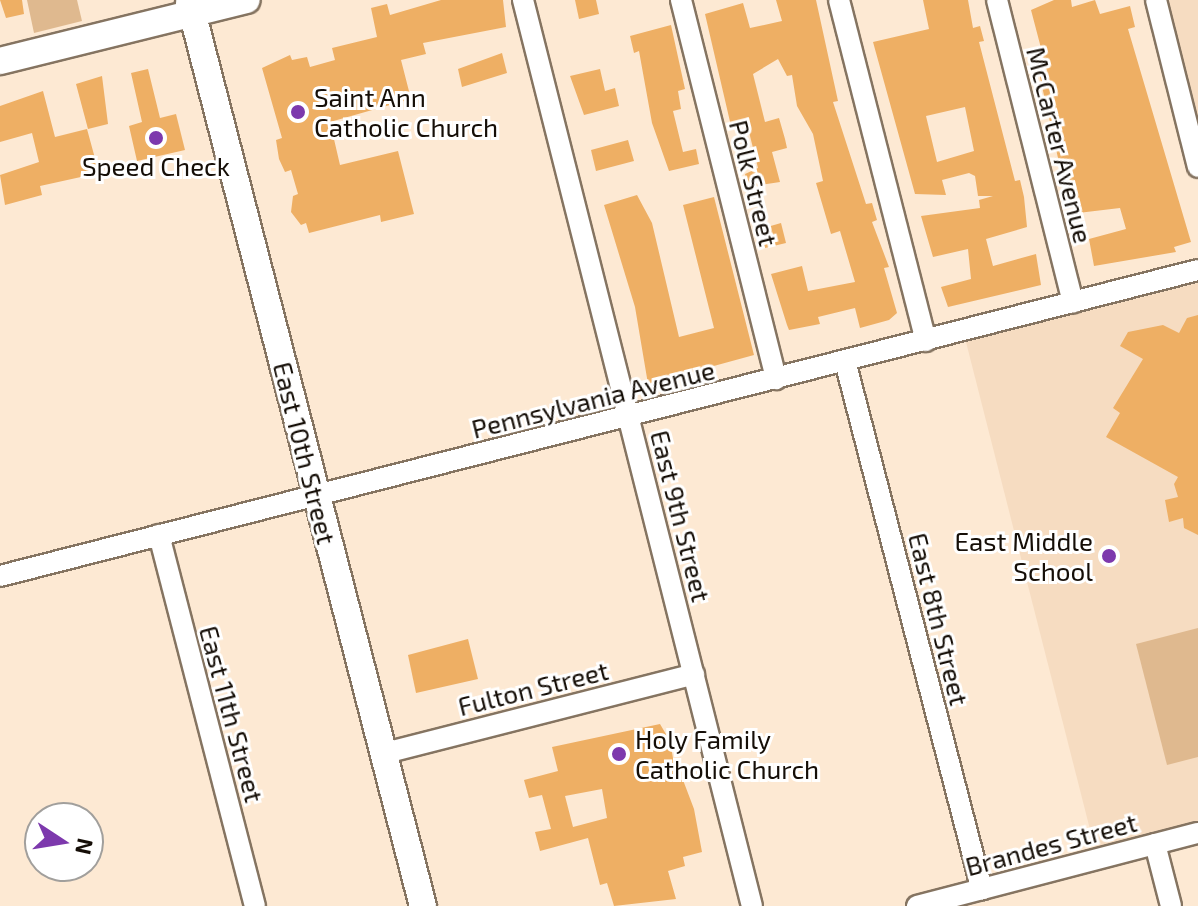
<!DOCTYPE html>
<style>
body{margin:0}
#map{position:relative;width:1198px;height:906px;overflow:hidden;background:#fde9d3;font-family:"Exo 2",sans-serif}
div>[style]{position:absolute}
.built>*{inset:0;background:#f6dcc1}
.green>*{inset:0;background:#dfb98f}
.building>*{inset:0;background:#eeaf64}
.roads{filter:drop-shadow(2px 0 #857461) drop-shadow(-2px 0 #857461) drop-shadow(0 2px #857461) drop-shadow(0 -2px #857461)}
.minor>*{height:20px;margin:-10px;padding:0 10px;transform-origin:10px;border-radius:10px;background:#fff}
.tertiary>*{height:26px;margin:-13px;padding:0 13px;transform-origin:13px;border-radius:13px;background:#fff}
.dots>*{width:22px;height:22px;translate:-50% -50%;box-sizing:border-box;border:4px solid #fff;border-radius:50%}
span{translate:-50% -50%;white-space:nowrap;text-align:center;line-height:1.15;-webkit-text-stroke:6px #fff;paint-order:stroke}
.poi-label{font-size:26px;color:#150e07}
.left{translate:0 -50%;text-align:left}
.right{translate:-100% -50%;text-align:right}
.street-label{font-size:26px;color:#150e07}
.north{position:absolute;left:24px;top:802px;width:80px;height:80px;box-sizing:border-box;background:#fff;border:2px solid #a19f9c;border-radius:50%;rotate:102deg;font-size:22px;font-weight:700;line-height:32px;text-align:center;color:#150e07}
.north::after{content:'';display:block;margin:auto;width:28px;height:36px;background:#7d39ad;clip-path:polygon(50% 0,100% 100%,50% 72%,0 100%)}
</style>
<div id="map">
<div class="built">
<i style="clip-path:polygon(1165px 0,1198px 0,1198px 128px)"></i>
<i style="clip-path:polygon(1198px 283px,1198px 826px,1096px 853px,966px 342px)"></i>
</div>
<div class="green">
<i style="clip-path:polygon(27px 0,77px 0,82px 21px,34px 33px)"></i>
<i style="clip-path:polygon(1198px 628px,1198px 757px,1167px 765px,1136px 644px)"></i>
</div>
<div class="building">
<i style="clip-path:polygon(0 0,22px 0,24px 14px,6px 18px)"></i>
<i style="clip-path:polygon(441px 0,503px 0,506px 27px,423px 43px,426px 54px,401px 60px,411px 99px,330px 122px,340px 165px,398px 151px,414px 214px,381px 222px,380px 215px,309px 233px,306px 223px,301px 225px,291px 212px,293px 196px,298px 194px,291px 170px,285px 172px,279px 159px,276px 140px,282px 138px,262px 68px,290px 55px,292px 60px,307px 57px,310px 67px,335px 60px,332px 48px,377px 37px,371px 8px,387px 4px,390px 15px)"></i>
<i style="clip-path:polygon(575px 0,596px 0,599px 14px,579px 19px)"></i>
<i style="clip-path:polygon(776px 0,816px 0,838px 101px,833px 102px,866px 204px,872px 203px,877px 220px,872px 222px,889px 267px,884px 268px,897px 313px,889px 320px,860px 328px,855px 308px,818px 317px,820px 324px,789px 330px,787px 325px,771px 274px,802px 266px,808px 291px,855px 282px,840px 231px,831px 234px,816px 183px,823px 181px,813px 134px,797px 106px,792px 75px,787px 76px,778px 59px,753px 74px,765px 122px,779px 118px,785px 139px,787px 148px,772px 152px,780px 182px,748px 187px,745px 174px,758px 168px,747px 124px,731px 126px,705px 14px,743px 3px,750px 28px,782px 21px)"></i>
<i style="clip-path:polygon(evenodd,923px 0,968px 0,973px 28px,980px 26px,984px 41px,979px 42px,1015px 181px,1020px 180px,1024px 197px,1027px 227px,986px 239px,993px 266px,1036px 254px,1041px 285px,948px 307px,941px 287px,971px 279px,968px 249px,933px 257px,921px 216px,980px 208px,979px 200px,993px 196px,978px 196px,975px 176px,969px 173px,942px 180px,946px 195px,915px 194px,873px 42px,929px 29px,923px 0,965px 107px,974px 151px,937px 162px,926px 116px,965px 107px)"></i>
<i style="clip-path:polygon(1054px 0,1071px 0,1072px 7px,1095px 0,1100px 14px,1130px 6px,1135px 27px,1128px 29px,1191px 242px,1174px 247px,1176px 252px,1094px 266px,1089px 239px,1126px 229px,1120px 208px,1078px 213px,1072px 187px,1060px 167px,1039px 73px,1047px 71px,1031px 10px)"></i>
<i style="clip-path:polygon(671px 25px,685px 89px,678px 91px,681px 109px,673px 111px,683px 152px,696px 149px,699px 164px,669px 171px,652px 123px,639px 51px,634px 53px,630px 36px)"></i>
<i style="clip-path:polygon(502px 53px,507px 73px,462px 87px,458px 69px)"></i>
<i style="clip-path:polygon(148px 69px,160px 118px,176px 114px,185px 150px,137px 161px,129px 126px,142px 122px,131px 73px)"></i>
<i style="clip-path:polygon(600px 69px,605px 91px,615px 88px,619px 106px,584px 115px,570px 76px)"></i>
<i style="clip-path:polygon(102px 76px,108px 124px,88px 129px,76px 84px)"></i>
<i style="clip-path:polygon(43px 91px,55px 137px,87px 129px,99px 173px,40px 186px,42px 195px,5px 205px,0 175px,39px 162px,32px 133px,0 142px,0 106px)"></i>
<i style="clip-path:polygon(628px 140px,634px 161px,596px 171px,591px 150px)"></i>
<i style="clip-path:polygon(637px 195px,652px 223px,679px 337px,714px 328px,683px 205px,714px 197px,754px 355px,648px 384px,635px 307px,604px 205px)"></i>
<i style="clip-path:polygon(781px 223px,786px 243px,765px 248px,760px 229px)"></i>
<i style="clip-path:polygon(1198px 315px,1198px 535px,1184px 528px,1183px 518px,1169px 522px,1165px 500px,1178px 497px,1174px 484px,1178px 477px,1106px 437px,1120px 413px,1113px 408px,1143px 359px,1120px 346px,1128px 332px,1163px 325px,1179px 333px,1187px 318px)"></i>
<i style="clip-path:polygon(468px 639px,478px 679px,416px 693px,408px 655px)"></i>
<i style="clip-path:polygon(evenodd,660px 724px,670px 741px,677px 781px,683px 780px,694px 809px,702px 852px,683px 857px,685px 866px,668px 871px,676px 899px,614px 906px,607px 883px,600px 885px,588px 838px,540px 851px,535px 832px,551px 829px,542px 795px,529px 798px,524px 780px,558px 771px,552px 747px,660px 724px,602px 789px,607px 818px,573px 827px,565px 796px,602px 789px)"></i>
</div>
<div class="roads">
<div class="minor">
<i style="left:523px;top:0;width:934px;rotate:75.82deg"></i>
<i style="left:681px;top:0;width:391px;rotate:75.9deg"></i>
<i style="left:839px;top:0;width:352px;rotate:75.7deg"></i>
<i style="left:997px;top:0;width:312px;rotate:75.9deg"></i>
<i style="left:1156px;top:0;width:172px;rotate:75.9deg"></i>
<i style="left:845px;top:361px;width:546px;rotate:75.48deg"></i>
<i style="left:159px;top:535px;width:383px;rotate:75.5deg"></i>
<i style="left:0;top:576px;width:1236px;rotate:-14.33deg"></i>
<i style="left:385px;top:753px;width:319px;rotate:-14.3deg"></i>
<i style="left:1155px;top:844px;width:64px;rotate:75.5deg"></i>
<i style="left:917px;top:906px;width:290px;rotate:-14.6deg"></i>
</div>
<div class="tertiary">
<i style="left:189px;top:0;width:936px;rotate:75.52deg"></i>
<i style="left:0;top:61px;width:254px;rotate:-13.9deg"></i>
</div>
</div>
<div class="dots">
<i style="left:298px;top:112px;background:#7d39ad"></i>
<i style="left:156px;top:138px;background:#7d39ad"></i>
<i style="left:1109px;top:556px;background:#7d39ad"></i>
<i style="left:619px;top:754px;background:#7d39ad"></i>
</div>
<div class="poi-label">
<span class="left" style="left:314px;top:112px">Saint Ann<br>Catholic Church</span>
<span style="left:156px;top:166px">Speed Check</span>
<span class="right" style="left:1093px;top:556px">East Middle<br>School</span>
<span class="left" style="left:635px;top:754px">Holy Family<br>Catholic Church</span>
</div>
<div class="street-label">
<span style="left:1060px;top:145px;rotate:76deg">McCarter Avenue</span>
<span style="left:754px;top:183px;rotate:76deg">Polk Street</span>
<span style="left:593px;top:399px;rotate:-14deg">Pennsylvania Avenue</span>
<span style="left:305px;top:453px;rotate:76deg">East 10th Street</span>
<span style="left:681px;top:516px;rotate:76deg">East 9th Street</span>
<span style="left:939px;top:619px;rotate:76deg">East 8th Street</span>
<span style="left:533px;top:688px;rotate:-14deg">Fulton Street</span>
<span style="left:232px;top:714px;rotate:75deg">East 11th Street</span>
<span style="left:1051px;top:844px;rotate:-15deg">Brandes Street</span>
</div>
<div class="north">N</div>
</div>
